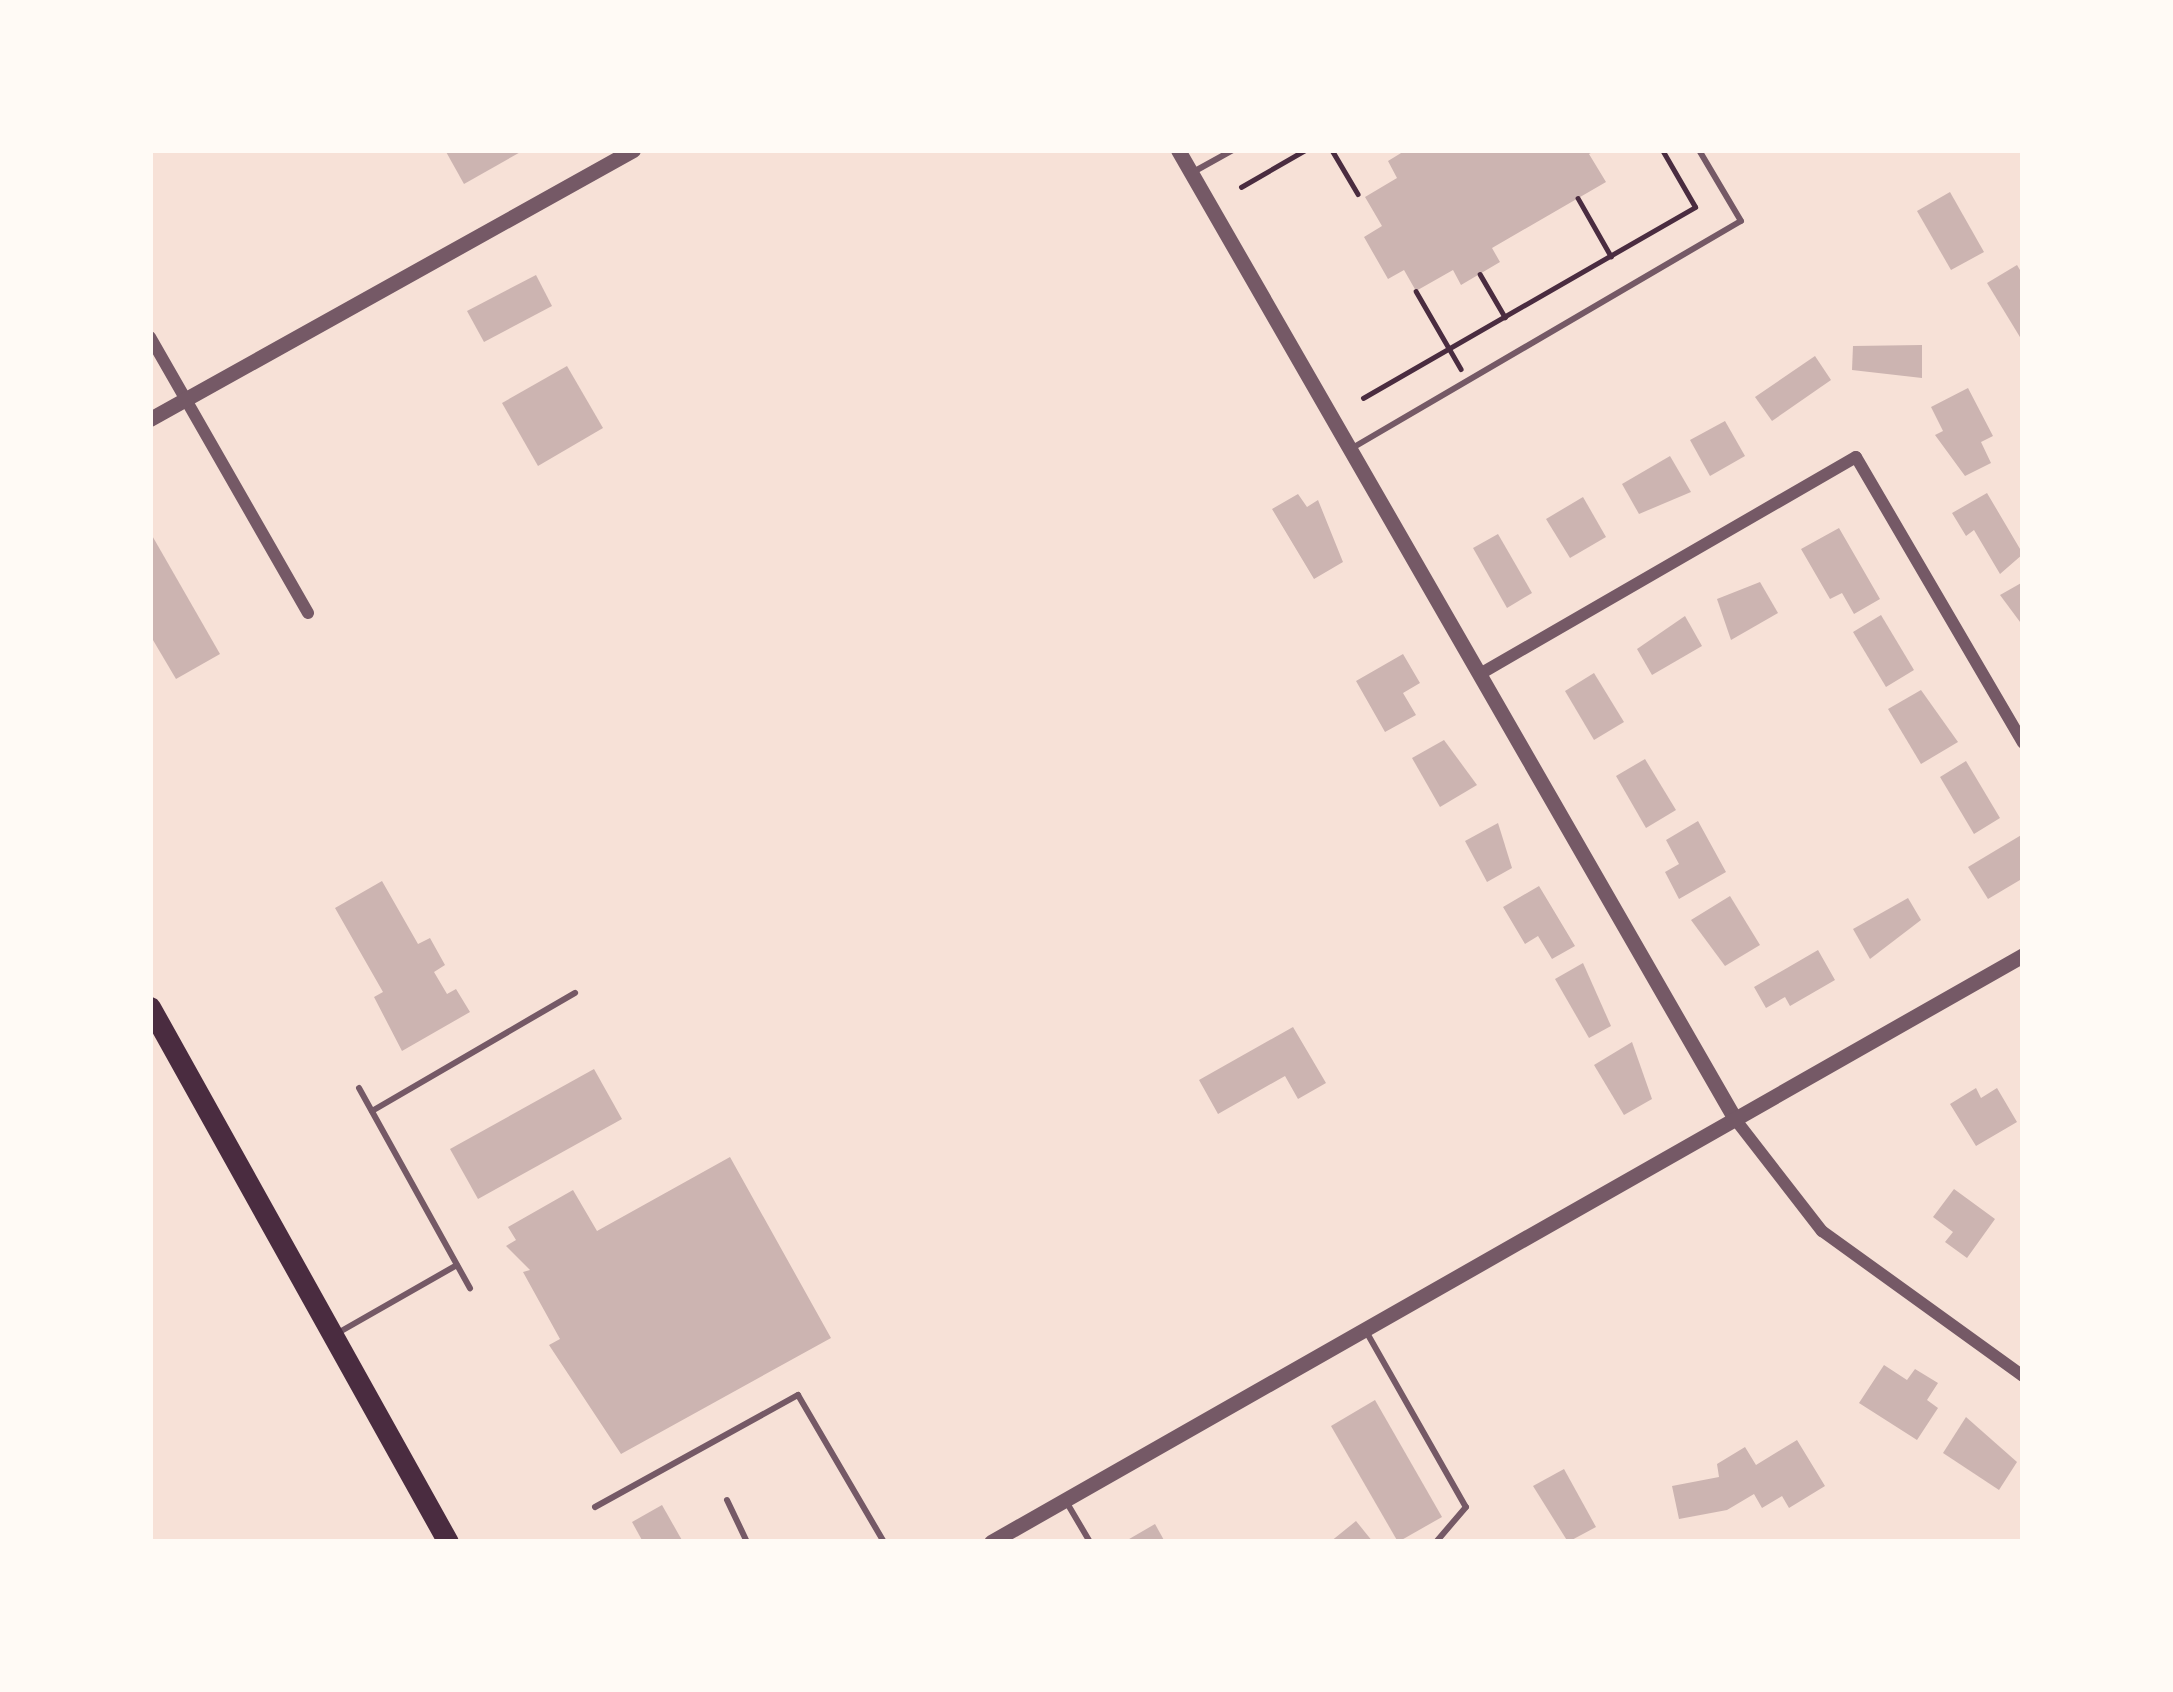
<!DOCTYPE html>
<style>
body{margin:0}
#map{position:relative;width:2173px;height:1692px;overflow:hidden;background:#f7e1d7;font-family:"Asap Condensed",sans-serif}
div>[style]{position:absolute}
.building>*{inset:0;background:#ccb4b1}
.path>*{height:4.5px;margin:-2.25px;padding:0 2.25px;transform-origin:2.25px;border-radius:2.25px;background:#4a2c40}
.service>*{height:6px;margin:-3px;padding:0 3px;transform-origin:3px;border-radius:3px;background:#755966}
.minor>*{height:12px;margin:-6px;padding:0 6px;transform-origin:6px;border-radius:6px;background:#755966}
.tertiary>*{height:15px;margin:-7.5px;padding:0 7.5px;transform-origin:7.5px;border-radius:7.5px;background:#755966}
.primary>*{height:21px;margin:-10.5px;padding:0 10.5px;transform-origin:10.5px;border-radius:10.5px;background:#4a2c40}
span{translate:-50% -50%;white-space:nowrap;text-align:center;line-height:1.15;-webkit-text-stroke:9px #fffaf5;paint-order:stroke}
.frame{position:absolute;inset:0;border:153px solid #fffaf5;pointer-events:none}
</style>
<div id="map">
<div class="building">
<i style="clip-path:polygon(445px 150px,524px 150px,464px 184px)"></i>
<i style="clip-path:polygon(1406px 150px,1596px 150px,1589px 154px,1606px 182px,1492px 248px,1500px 262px,1461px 285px,1453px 270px,1416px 291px,1404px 270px,1388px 279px,1364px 237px,1382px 226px,1365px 197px,1397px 178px,1388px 161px)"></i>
<i style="clip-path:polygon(1950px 192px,1984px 252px,1951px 270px,1917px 211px)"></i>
<i style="clip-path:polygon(2017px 265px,2023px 275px,2023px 342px,1987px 283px)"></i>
<i style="clip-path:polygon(536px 275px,552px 306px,484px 342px,467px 311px)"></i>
<i style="clip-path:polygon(1922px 345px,1922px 378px,1852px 370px,1853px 346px)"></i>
<i style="clip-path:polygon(1815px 356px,1831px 380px,1772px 421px,1755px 397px)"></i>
<i style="clip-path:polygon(567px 366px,603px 428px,538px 466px,502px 403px)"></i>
<i style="clip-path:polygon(1968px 388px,1993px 436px,1981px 442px,1991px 463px,1965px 476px,1935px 435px,1943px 431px,1931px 407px)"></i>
<i style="clip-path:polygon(1725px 421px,1745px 456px,1710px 476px,1690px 440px)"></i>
<i style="clip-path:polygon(1670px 456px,1691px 492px,1639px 514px,1622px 484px)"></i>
<i style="clip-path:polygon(1987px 493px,2023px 554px,2000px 574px,1974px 530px,1966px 536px,1952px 513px)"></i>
<i style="clip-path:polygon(1298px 494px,1307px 507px,1318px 500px,1343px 562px,1314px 579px,1272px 509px)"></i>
<i style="clip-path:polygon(1583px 497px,1606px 537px,1570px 558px,1546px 519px)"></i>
<i style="clip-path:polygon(1839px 528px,1880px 599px,1854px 614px,1842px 593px,1830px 599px,1801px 549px)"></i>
<i style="clip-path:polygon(150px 532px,220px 654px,176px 679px,150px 635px)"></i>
<i style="clip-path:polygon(1498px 534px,1532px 593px,1507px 608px,1473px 548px)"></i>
<i style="clip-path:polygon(1760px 582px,1778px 613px,1731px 640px,1717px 599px)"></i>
<i style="clip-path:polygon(2023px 582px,2023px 626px,2000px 595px)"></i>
<i style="clip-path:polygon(1881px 615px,1914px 670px,1886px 687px,1853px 632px)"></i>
<i style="clip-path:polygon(1685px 616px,1702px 646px,1652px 675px,1637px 649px)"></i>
<i style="clip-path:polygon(1403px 654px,1420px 683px,1403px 693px,1416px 715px,1385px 732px,1356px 681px)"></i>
<i style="clip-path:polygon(1594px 673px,1624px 722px,1594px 740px,1565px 691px)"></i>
<i style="clip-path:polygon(1921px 690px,1958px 742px,1921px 764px,1888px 709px)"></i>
<i style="clip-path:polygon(1444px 740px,1477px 785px,1440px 807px,1412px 758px)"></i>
<i style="clip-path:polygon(1645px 759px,1676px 810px,1646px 828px,1616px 776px)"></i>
<i style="clip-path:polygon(1966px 761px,2000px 818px,1974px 834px,1940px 777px)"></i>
<i style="clip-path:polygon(1698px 821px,1726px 872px,1679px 899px,1665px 872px,1679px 864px,1666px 840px)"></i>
<i style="clip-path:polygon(1498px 823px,1512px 868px,1487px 882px,1465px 841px)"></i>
<i style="clip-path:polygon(2023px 834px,2020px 880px,1988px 899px,1968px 867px)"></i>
<i style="clip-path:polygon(382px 881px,418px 944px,430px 938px,445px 965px,434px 972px,447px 994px,456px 989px,470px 1012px,402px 1051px,374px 997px,383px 992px,335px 908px)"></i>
<i style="clip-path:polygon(1539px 886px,1575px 946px,1552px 959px,1538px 936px,1525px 944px,1503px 907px)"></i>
<i style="clip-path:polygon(1730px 896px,1760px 945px,1725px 966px,1691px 920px)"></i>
<i style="clip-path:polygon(1908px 898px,1921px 920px,1870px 959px,1853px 929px)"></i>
<i style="clip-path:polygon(1818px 950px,1835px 980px,1790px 1006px,1785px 997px,1766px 1008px,1754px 987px)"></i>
<i style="clip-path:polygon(1583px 963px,1611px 1026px,1589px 1038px,1555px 979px)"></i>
<i style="clip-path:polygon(1293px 1027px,1326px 1083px,1298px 1099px,1285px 1076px,1218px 1114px,1199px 1080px)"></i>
<i style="clip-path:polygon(1632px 1042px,1652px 1099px,1624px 1115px,1594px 1065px)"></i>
<i style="clip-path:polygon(594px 1069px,622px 1119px,478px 1199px,450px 1149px)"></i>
<i style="clip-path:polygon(1976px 1088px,1981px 1098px,1997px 1088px,2017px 1122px,1976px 1146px,1950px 1104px)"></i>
<i style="clip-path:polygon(730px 1157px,831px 1338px,621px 1454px,549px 1345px,560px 1339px,523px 1272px,530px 1270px,506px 1246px,516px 1240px,508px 1227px,573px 1190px,597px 1231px)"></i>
<i style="clip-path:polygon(1954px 1189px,1995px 1219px,1967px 1258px,1945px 1242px,1953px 1232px,1933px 1217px)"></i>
<i style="clip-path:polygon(1884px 1365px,1907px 1380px,1915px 1369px,1938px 1383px,1927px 1400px,1938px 1408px,1917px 1440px,1859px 1403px)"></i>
<i style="clip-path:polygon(1375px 1400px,1442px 1517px,1398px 1542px,1331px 1426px)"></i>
<i style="clip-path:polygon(1966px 1417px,2017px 1462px,1999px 1490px,1943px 1453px)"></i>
<i style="clip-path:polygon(1797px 1440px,1825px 1486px,1789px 1508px,1782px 1496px,1762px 1508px,1754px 1494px,1727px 1510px,1679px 1519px,1672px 1486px,1719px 1477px,1717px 1464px,1745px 1447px,1756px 1465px)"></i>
<i style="clip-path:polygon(1564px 1469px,1596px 1527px,1568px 1542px,1533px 1486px)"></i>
<i style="clip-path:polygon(662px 1505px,683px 1542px,643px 1542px,632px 1522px)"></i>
<i style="clip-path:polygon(1356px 1521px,1373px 1542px,1330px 1542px)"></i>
<i style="clip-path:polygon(1155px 1524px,1165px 1542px,1124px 1542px)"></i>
</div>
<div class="path">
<i style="left:1332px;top:150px;width:51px;rotate:59.4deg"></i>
<i style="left:1241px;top:187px;width:74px;rotate:-30deg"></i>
<i style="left:1578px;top:198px;width:67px;rotate:60.4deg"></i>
<i style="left:1480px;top:274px;width:50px;rotate:59.8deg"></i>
<i style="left:1416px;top:291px;width:90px;rotate:60deg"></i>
<i style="left:1363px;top:398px;width:383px;rotate:-29.9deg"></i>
<i style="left:1695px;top:207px;width:66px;rotate:-120.1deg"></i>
</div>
<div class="service">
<i style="left:1195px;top:171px;width:43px;rotate:-28.9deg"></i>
<i style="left:1354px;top:447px;width:448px;rotate:-30.3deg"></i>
<i style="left:1741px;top:221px;width:82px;rotate:-120.6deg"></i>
<i style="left:359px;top:1088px;width:229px;rotate:61deg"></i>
<i style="left:372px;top:1111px;width:235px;rotate:-30.2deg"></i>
<i style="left:1367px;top:1333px;width:200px;rotate:60.4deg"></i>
<i style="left:1466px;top:1507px;width:46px;rotate:130.6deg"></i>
<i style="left:336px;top:1334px;width:139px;rotate:-29.7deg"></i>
<i style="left:727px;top:1500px;width:47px;rotate:64.5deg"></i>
<i style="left:1067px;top:1503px;width:45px;rotate:59.5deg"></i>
<i style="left:595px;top:1507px;width:232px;rotate:-28.9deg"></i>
<i style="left:798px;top:1395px;width:170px;rotate:59.7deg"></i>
</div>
<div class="minor">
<i style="left:150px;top:337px;width:318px;rotate:60.2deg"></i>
<i style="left:1480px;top:674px;width:434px;rotate:-30deg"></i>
<i style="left:1856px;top:457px;width:331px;rotate:59.7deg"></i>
<i style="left:1735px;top:1119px;width:142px;rotate:52.2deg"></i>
<i style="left:1822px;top:1231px;width:248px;rotate:35.8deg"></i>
</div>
<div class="tertiary">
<i style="left:1178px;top:150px;width:1118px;rotate:60.11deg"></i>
<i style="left:150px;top:419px;width:553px;rotate:-29.12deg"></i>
<i style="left:991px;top:1542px;width:1187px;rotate:-29.63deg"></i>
</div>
<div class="primary">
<i style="left:150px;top:1007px;width:612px;rotate:60.88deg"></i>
</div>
<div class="frame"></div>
</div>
